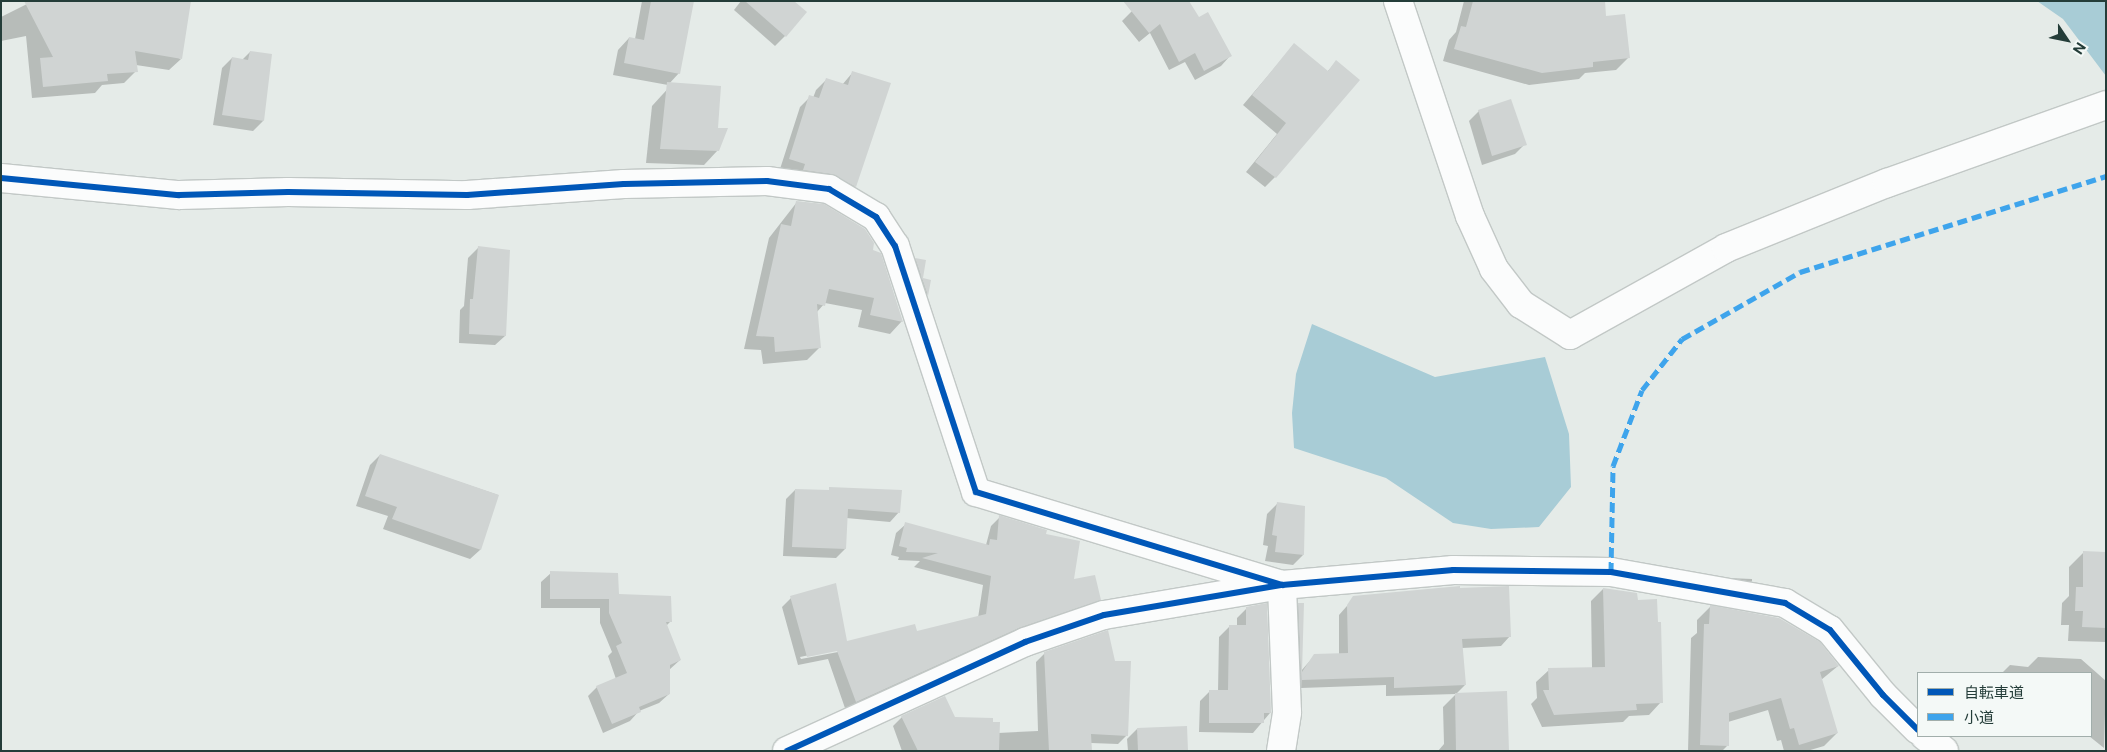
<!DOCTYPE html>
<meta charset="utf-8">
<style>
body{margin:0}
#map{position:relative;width:2107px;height:752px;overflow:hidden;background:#e5ebe8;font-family:"Public Sans","Noto Sans JP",sans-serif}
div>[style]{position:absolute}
.water>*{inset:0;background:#a8ccd6}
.shadow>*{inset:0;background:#0003}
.building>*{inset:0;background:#d0d4d3}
.roads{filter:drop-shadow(1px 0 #c2c8c6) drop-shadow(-1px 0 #c2c8c6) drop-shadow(0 1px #c2c8c6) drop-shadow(0 -1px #c2c8c6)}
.minor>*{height:28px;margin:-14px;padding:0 14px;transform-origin:14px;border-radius:14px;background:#fbfcfc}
.quiet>*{height:5px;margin-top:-2.5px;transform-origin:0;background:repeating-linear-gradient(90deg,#3ea4ec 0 10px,transparent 0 15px)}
.cycleway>*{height:6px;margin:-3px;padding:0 3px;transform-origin:3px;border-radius:3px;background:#0057b8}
span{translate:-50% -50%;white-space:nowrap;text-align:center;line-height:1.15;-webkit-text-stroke:5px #f4f9f7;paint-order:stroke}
.frame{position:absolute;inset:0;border:2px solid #243d39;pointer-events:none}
.legend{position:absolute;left:1917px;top:672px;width:175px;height:65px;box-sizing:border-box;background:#f4f9f7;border:1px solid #a1aeab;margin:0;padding:6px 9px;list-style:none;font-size:15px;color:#243d39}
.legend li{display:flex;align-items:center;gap:10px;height:25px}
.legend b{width:25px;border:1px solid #a1aeab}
.north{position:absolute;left:2042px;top:15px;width:50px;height:50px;-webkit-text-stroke:4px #f4f9f7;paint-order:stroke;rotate:124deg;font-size:14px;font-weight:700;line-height:20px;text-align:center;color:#243d39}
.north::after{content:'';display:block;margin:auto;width:18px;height:22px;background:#243d39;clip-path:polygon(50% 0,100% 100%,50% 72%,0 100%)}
</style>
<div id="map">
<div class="water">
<i style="clip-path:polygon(2037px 1px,2106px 1px,2106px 76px,2063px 19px)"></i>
<i style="clip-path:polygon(1312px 324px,1435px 377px,1545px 357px,1569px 434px,1571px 487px,1539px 527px,1491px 529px,1453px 523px,1386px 478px,1294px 448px,1292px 413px,1296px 374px)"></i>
</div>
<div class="shadow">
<i style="clip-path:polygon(33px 1px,181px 59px,169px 70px,136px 65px,136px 71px,124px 83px,102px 85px,95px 93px,32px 98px,26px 36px,1px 41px,1px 17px)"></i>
<i style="clip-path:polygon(642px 1px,693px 1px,679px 73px,668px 85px,613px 75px,618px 50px,629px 38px,635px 39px)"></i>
<i style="clip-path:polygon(741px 1px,792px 1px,785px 36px,775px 46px,734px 10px)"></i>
<i style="clip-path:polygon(1464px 1px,1604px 1px,1605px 17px,1628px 58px,1616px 70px,1585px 73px,1579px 79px,1529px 85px,1443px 61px,1449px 40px,1456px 32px)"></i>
<i style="clip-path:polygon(1133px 10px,1230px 56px,1221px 66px,1195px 80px,1185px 62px,1169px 70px,1150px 33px,1139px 42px,1122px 21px)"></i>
<i style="clip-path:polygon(1294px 45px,1327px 72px,1336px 62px,1275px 177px,1265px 187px,1246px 172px,1277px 134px,1243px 105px)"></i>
<i style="clip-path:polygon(250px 52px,271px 55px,263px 121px,253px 131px,213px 125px,222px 68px,232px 58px,242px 60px)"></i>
<i style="clip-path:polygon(853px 72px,855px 186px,845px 196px,780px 169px,800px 107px,810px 97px,813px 98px,816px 90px,826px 80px,842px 85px)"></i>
<i style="clip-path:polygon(673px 83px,717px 129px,718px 150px,704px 165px,646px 163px,652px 106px)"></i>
<i style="clip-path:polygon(1479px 111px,1525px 144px,1515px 154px,1482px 165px,1469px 121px)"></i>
<i style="clip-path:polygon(797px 202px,871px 251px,902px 321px,890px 334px,858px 327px,862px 310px,825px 303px,816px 313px,819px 348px,807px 360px,763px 364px,761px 350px,744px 349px,769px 238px)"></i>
<i style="clip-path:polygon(478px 248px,505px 336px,495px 345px,459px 343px,460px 310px,464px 306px,468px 258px)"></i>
<i style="clip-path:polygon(916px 259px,925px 261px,921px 279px,930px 281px,927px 296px,918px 305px,906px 269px)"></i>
<i style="clip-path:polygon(380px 455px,498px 495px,480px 550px,470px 559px,383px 529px,388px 516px,356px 506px,370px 465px)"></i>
<i style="clip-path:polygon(795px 490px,899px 512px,890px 522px,846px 518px,845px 549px,836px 558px,783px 556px,786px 499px)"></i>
<i style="clip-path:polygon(1277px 504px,1303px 555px,1293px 565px,1265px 561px,1268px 546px,1263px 545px,1267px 514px)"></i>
<i style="clip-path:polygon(evenodd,1000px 517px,1045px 535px,1072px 580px,1100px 599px,1091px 609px,846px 711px,828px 659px,798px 665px,782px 607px,791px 598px,846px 642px,916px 633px,978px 618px,983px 585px,914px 567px,920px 561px,898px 560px,899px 557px,891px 555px,896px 533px,906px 524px,986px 545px,991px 526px,1000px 517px,838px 649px,838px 652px,801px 659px,800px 657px,838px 649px)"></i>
<i style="clip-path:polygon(2084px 552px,2106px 553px,2106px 642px,2068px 641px,2069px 625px,2061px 625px,2062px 603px,2069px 596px,2069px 567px)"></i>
<i style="clip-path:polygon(551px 573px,618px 596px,670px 622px,666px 626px,680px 660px,669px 670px,669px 694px,659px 703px,639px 711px,630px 721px,603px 733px,588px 696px,597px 687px,616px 679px,608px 656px,612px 652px,600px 623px,600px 608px,541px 608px,541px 582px)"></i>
<i style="clip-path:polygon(1728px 578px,1752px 579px,1752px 581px,1738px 595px,1715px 591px)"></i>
<i style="clip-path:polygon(1603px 589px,1661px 702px,1649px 715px,1629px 716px,1623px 722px,1542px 727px,1531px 704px,1537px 698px,1536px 682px,1549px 670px,1592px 668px,1591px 601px)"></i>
<i style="clip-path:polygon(1354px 598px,1510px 636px,1501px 646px,1462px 648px,1465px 685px,1456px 694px,1507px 751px,1438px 751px,1444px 744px,1443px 707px,1456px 694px,1386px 696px,1386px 685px,1301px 688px,1293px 700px,1290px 613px,1299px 604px,1301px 671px,1315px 655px,1339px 654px,1339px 615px)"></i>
<i style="clip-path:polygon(1710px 607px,1838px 666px,1821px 680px,1837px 733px,1824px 746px,1807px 751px,1784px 751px,1781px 740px,1777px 741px,1768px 710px,1728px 722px,1727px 746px,1722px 751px,1688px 751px,1691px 638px,1697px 633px,1697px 620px)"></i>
<i style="clip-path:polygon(1247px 608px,1270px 713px,1253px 733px,1199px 732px,1200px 701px,1210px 691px,1218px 691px,1219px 637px,1229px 627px,1237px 627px,1237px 618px)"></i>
<i style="clip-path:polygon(1045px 653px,1127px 735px,1118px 744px,1091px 743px,1091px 751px,902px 751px,893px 726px,902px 717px,992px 723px,998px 733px,1038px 731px,1036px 662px)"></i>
<i style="clip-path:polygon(2038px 657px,2081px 659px,2106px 681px,2104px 748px,2089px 736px,2091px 673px,2002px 673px,2010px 665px,2028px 667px)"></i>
<i style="clip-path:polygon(1137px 729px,1187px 751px,1128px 751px,1127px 739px)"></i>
</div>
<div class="building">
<i style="clip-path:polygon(24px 1px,191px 1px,182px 59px,135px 51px,138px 72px,107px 74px,108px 81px,43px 87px,40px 58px,53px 57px)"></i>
<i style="clip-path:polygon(651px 1px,694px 1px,680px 74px,624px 63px,629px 37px,644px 40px)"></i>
<i style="clip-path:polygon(745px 1px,794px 1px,807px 12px,786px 37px)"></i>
<i style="clip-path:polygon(1123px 1px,1189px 1px,1199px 17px,1208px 12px,1232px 56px,1204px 71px,1195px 53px,1179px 62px,1160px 24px,1149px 33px)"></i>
<i style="clip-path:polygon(1473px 1px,1605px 1px,1606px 16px,1625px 14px,1630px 58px,1593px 62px,1593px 67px,1542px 73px,1454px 49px,1461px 26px,1466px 27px)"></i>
<i style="clip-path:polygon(1294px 43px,1328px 71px,1336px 60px,1360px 80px,1276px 178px,1255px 162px,1286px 123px,1252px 95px)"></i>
<i style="clip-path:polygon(250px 51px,272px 54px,264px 121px,222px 115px,232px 57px,248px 60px)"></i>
<i style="clip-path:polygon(852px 71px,891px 83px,856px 187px,831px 174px,803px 170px,805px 164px,789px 159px,809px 95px,819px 98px,826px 78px,848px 85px)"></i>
<i style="clip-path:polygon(667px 82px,721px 86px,718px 128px,728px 128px,719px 151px,660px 149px)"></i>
<i style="clip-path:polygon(1511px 99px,1527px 145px,1492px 156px,1478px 110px)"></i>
<i style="clip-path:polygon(796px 201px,824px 204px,865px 229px,874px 243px,873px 250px,881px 253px,903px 322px,870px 315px,874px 298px,829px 289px,825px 306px,817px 304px,821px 348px,775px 352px,774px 337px,756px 336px,781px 224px,791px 226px)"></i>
<i style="clip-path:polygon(478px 246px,510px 250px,506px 336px,469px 334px,470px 299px,473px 299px)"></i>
<i style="clip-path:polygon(915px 258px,926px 260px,923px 278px,931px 280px,928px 296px)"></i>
<i style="clip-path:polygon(380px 454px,499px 495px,481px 550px,392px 519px,397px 507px,365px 496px)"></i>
<i style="clip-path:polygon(829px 487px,902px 490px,900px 513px,848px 509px,846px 549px,792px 547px,795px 489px,829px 490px)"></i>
<i style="clip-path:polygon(1277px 502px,1305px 506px,1304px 555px,1275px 552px,1277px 536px,1272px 535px)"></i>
<i style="clip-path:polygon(999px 515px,1047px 530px,1046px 534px,1080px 541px,1074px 579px,1095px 575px,1101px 600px,1019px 628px,856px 702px,837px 651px,807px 657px,790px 596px,836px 583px,847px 641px,915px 624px,917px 631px,986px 614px,991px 576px,922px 558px,938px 553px,906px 552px,907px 548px,899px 546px,905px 522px,989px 545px,990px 539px,997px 540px)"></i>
<i style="clip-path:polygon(2083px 551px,2106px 552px,2106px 628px,2082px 627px,2083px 611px,2075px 611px,2076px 587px,2083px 587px)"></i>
<i style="clip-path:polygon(550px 571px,618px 573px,619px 594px,671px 596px,672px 622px,666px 622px,681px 660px,670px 665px,670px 694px,639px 707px,641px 712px,612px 724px,596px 686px,627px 673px,616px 646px,622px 643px,609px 613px,609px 599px,550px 599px)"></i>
<i style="clip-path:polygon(1460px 586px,1460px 588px,1509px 586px,1511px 637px,1462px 639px,1466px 685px,1394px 688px,1394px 677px,1302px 680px,1302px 693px,1298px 603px,1304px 603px,1302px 672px,1314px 654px,1348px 653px,1347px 605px,1353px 596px)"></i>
<i style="clip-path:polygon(1603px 588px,1637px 593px,1638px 600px,1657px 599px,1658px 622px,1661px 622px,1663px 703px,1636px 704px,1637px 710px,1554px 715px,1543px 690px,1549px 690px,1548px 668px,1605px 667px)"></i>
<i style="clip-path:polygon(1267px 603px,1271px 713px,1264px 713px,1264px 723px,1209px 723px,1209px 690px,1228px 690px,1229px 625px,1246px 625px,1246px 607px)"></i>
<i style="clip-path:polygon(1710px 605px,1779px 618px,1820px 642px,1839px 666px,1820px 672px,1838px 733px,1799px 745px,1794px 728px,1790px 729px,1781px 698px,1729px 713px,1729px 746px,1700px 745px,1704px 624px,1709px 624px)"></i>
<i style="clip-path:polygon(1108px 630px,1115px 661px,1131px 661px,1128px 736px,1091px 734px,1092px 751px,1049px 751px,1044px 652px)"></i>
<i style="clip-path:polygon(1507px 691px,1509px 751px,1456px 751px,1455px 693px)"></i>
<i style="clip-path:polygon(945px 696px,955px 717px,993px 718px,993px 722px,1000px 722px,999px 751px,918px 751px,901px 716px)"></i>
<i style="clip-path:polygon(1187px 726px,1188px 751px,1138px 751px,1137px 728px)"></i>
</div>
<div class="roads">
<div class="minor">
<i style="left:1398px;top:1px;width:227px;rotate:71.5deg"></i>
<i style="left:1470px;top:216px;width:58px;rotate:65.6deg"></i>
<i style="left:1494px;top:269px;width:44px;rotate:52.4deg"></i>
<i style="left:1521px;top:304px;width:58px;rotate:32.3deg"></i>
<i style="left:1570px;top:335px;width:179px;rotate:-29.1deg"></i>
<i style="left:1726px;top:248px;width:174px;rotate:-22deg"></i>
<i style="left:1887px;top:183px;width:232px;rotate:-19.6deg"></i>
<i style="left:1px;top:178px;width:179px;rotate:5.5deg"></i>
<i style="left:179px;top:195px;width:109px;rotate:-1.6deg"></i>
<i style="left:288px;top:192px;width:179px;rotate:1deg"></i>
<i style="left:467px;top:195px;width:157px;rotate:-4deg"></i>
<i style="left:624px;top:184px;width:143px;rotate:-1.2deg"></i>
<i style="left:767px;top:181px;width:63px;rotate:7.4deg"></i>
<i style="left:829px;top:189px;width:55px;rotate:30.8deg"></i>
<i style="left:876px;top:217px;width:35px;rotate:57deg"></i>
<i style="left:895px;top:246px;width:259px;rotate:71.8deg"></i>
<i style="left:976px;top:492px;width:320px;rotate:16.9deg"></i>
<i style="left:1925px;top:736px;width:24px;rotate:38deg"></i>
<i style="left:787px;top:751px;width:262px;rotate:-24.6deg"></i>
<i style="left:1025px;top:642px;width:83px;rotate:-18.9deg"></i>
<i style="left:1104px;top:615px;width:181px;rotate:-9.6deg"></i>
<i style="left:1282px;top:585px;width:172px;rotate:-5deg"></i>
<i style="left:1453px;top:570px;width:158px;rotate:0.7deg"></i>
<i style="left:1611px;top:572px;width:177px;rotate:10.1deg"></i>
<i style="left:1785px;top:603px;width:52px;rotate:31deg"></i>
<i style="left:1830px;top:630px;width:84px;rotate:50.8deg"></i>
<i style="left:1883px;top:695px;width:49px;rotate:45deg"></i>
<i style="left:1281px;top:751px;width:39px;rotate:-81deg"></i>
<i style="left:1287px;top:712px;width:127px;rotate:-92.3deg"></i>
</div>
</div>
<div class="quiet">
<i style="left:1611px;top:572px;width:106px;rotate:-88.9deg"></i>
<i style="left:1613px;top:466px;width:81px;rotate:-69.1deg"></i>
<i style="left:1642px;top:390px;width:65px;rotate:-51.9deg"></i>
<i style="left:1682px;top:339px;width:136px;rotate:-29.6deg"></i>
<i style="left:1800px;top:272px;width:321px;rotate:-17.4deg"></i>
</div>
<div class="cycleway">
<i style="left:1px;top:178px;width:179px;rotate:5.5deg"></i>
<i style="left:179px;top:195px;width:109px;rotate:-1.6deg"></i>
<i style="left:288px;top:192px;width:179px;rotate:1deg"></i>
<i style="left:467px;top:195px;width:157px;rotate:-4deg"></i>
<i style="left:624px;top:184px;width:143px;rotate:-1.2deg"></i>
<i style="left:767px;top:181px;width:63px;rotate:7.4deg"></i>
<i style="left:829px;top:189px;width:55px;rotate:30.8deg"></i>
<i style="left:876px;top:217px;width:35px;rotate:57deg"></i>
<i style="left:895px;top:246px;width:259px;rotate:71.8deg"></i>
<i style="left:976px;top:492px;width:320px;rotate:16.9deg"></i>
<i style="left:787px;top:751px;width:262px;rotate:-24.6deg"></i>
<i style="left:1025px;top:642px;width:83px;rotate:-18.9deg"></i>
<i style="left:1104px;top:615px;width:181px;rotate:-9.6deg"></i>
<i style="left:1282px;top:585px;width:172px;rotate:-5deg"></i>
<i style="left:1453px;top:570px;width:158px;rotate:0.7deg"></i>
<i style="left:1611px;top:572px;width:177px;rotate:10.1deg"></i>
<i style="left:1785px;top:603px;width:52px;rotate:31deg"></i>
<i style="left:1830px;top:630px;width:84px;rotate:50.8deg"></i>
<i style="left:1883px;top:695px;width:49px;rotate:45deg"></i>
</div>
<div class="frame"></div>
<ul class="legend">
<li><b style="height:6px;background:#0057b8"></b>自転車道</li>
<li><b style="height:6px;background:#3ea4ec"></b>小道</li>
</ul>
<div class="north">N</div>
</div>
